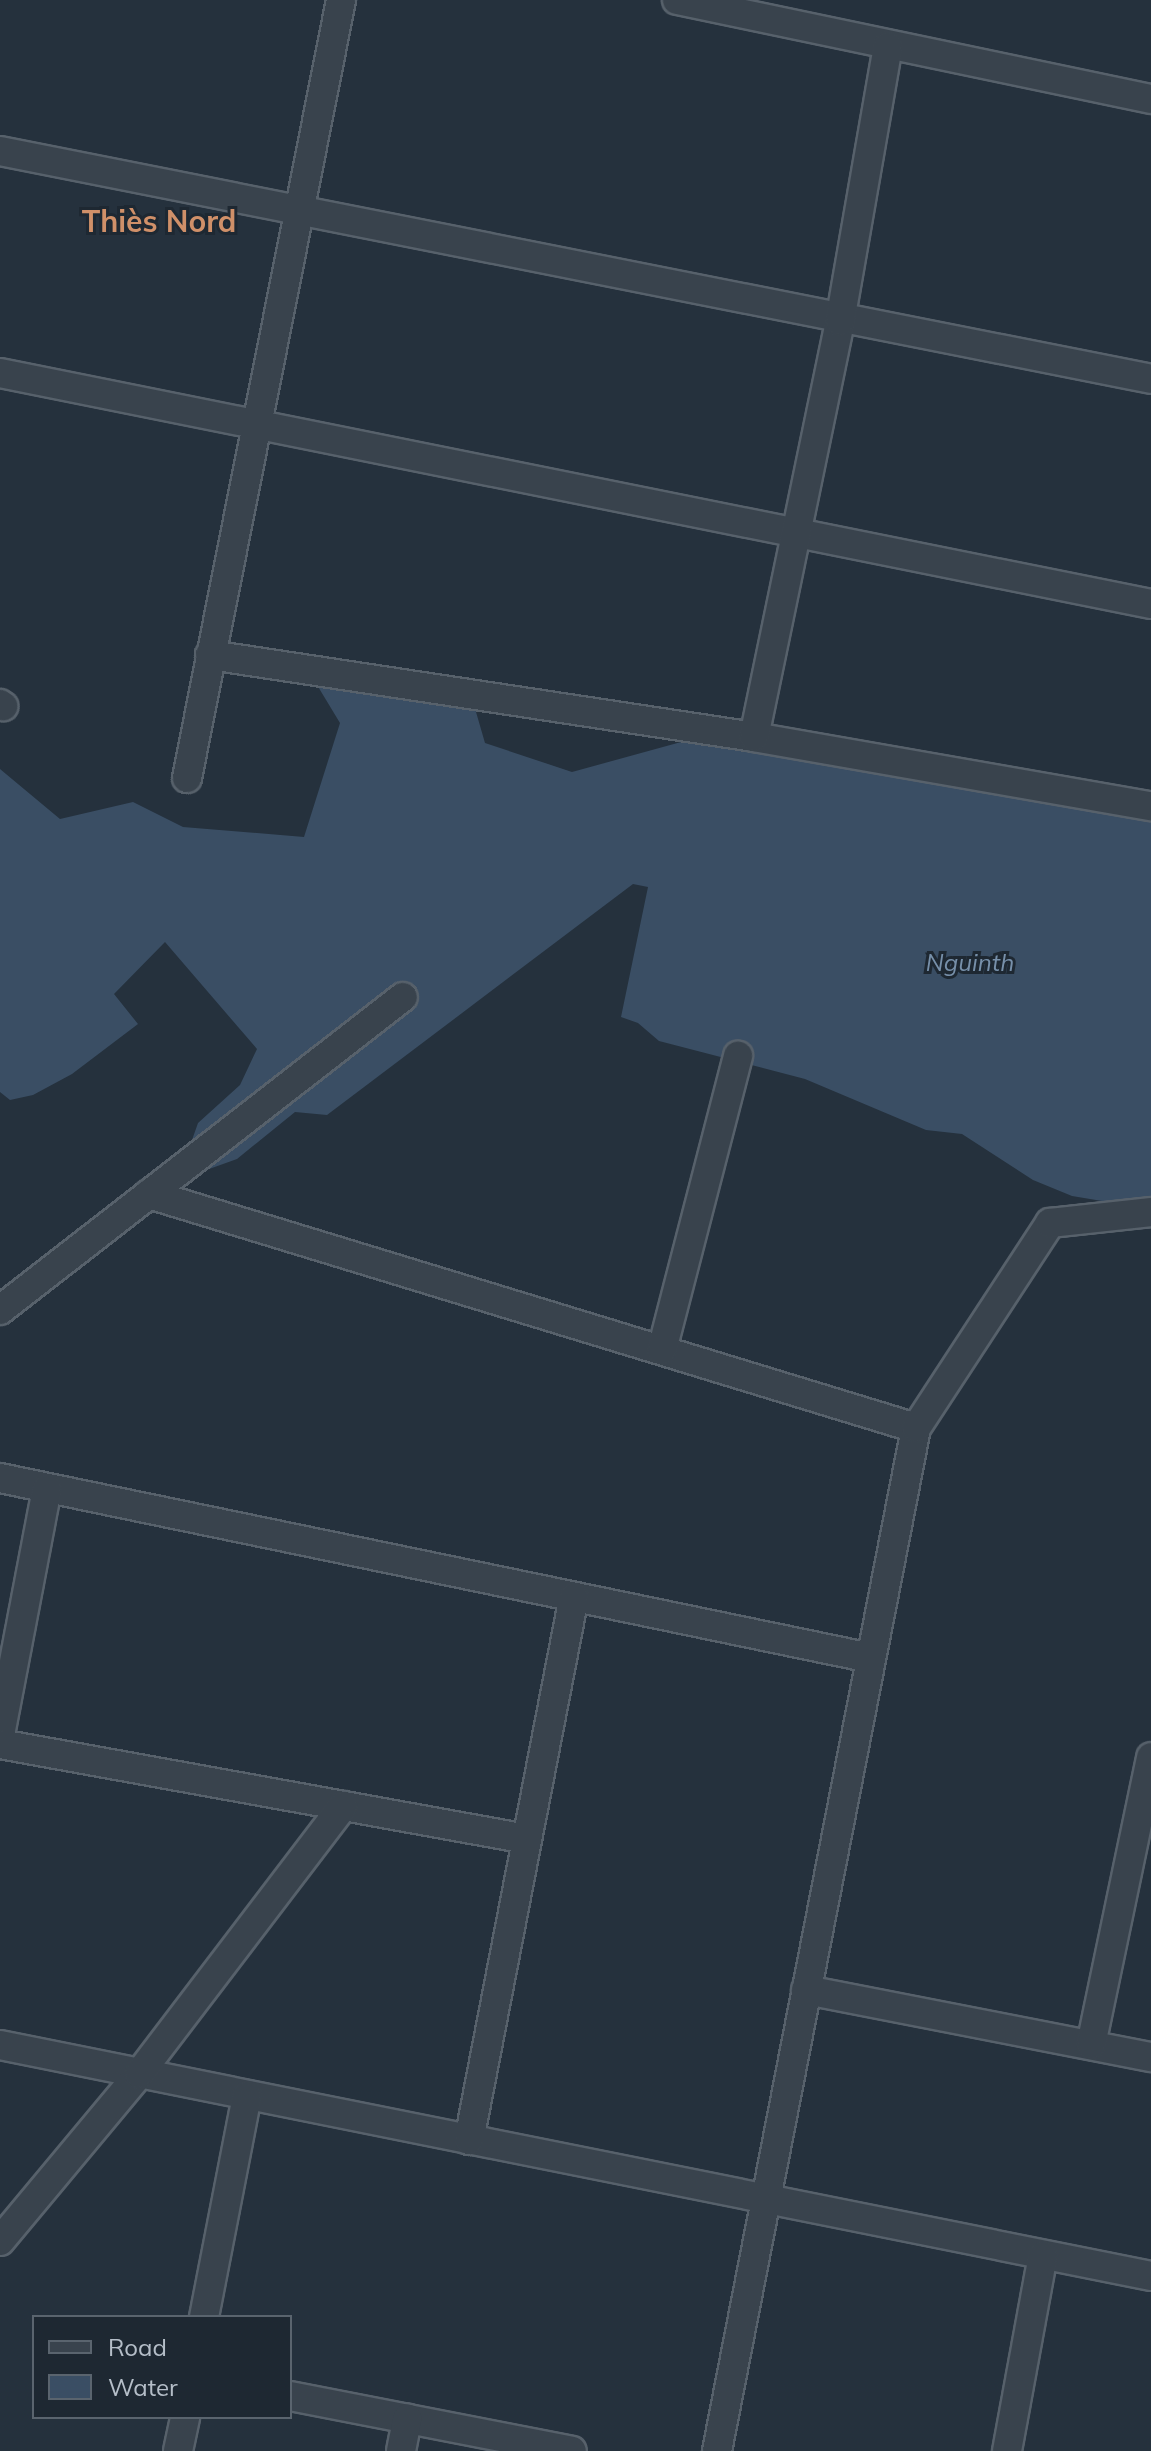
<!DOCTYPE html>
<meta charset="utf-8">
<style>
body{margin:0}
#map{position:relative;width:1151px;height:2451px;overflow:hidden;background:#25313d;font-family:Mulish,sans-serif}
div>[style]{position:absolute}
.water>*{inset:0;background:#3a4e64}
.roads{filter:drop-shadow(2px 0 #57616b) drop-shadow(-2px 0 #57616b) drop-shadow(0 2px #57616b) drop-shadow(0 -2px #57616b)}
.minor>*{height:28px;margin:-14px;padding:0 14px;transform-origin:14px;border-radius:14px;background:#39434d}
span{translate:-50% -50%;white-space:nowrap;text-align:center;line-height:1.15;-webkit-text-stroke:6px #1e2832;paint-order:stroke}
.water-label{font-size:24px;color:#7790aa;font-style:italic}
.district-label{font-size:30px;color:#d09069;font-weight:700}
.legend{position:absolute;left:32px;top:2315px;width:260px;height:104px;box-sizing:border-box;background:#1e2832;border:2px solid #5a646e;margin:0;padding:10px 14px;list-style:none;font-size:24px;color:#b5bec8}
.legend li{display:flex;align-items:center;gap:16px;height:40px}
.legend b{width:40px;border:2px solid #5a646e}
</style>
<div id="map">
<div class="water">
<i style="clip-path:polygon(314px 680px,474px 705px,485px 743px,572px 772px,692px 739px,1151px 821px,1151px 1199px,1120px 1204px,1072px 1196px,1033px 1180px,962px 1134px,926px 1130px,805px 1079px,659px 1041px,638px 1023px,621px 1017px,648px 887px,633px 884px,327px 1115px,295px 1112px,237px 1159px,198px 1173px,186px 1157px,198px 1123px,240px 1085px,257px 1049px,165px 942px,114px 994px,138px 1024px,72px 1074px,33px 1095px,10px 1100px,0 1092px,0 769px,60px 819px,133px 802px,183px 827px,304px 837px,340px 723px)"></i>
</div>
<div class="roads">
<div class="minor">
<i style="left:677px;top:0;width:484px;rotate:11.8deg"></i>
<i style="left:0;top:151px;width:1173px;rotate:11.2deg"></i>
<i style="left:0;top:373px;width:1174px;rotate:11.35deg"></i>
<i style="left:210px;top:655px;width:550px;rotate:8.57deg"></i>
<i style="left:754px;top:737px;width:403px;rotate:9.9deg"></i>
<i style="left:0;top:704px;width:4px;rotate:34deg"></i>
<i style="left:754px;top:737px;width:425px;rotate:-78.3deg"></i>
<i style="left:840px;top:321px;width:279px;rotate:-80.1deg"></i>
<i style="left:187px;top:778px;width:793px;rotate:-78.8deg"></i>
<i style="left:149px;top:1194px;width:802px;rotate:16.97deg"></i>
<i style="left:0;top:1310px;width:510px;rotate:-37.84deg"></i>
<i style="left:662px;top:1350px;width:304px;rotate:-75.5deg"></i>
<i style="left:0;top:1478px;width:889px;rotate:11.68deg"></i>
<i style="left:0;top:1735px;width:251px;rotate:-79.2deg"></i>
<i style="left:0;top:1744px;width:535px;rotate:10.22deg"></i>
<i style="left:806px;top:1990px;width:351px;rotate:11deg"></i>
<i style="left:0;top:2045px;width:1174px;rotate:11.35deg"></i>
<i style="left:1091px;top:2045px;width:294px;rotate:-78.2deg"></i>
<i style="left:469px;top:2140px;width:553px;rotate:-79.06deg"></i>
<i style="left:0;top:2241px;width:217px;rotate:-50.2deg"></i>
<i style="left:139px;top:2074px;width:337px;rotate:-52.7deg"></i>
<i style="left:204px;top:2317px;width:226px;rotate:-79deg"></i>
<i style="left:290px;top:2396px;width:287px;rotate:11deg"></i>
<i style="left:178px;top:2451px;width:35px;rotate:-78deg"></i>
<i style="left:401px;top:2451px;width:33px;rotate:-79deg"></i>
<i style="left:717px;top:2451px;width:1042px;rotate:-78.99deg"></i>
<i style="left:916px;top:1428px;width:245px;rotate:-56.8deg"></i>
<i style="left:1050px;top:1223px;width:102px;rotate:-6.2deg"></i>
<i style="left:1007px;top:2451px;width:199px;rotate:-79.6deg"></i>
</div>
</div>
<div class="water-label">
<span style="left:970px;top:963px">Nguinth</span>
</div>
<div class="district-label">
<span style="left:159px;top:221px">Thiès Nord</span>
</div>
<ul class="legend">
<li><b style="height:10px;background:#39434d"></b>Road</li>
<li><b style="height:22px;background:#3a4e64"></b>Water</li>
</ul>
</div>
